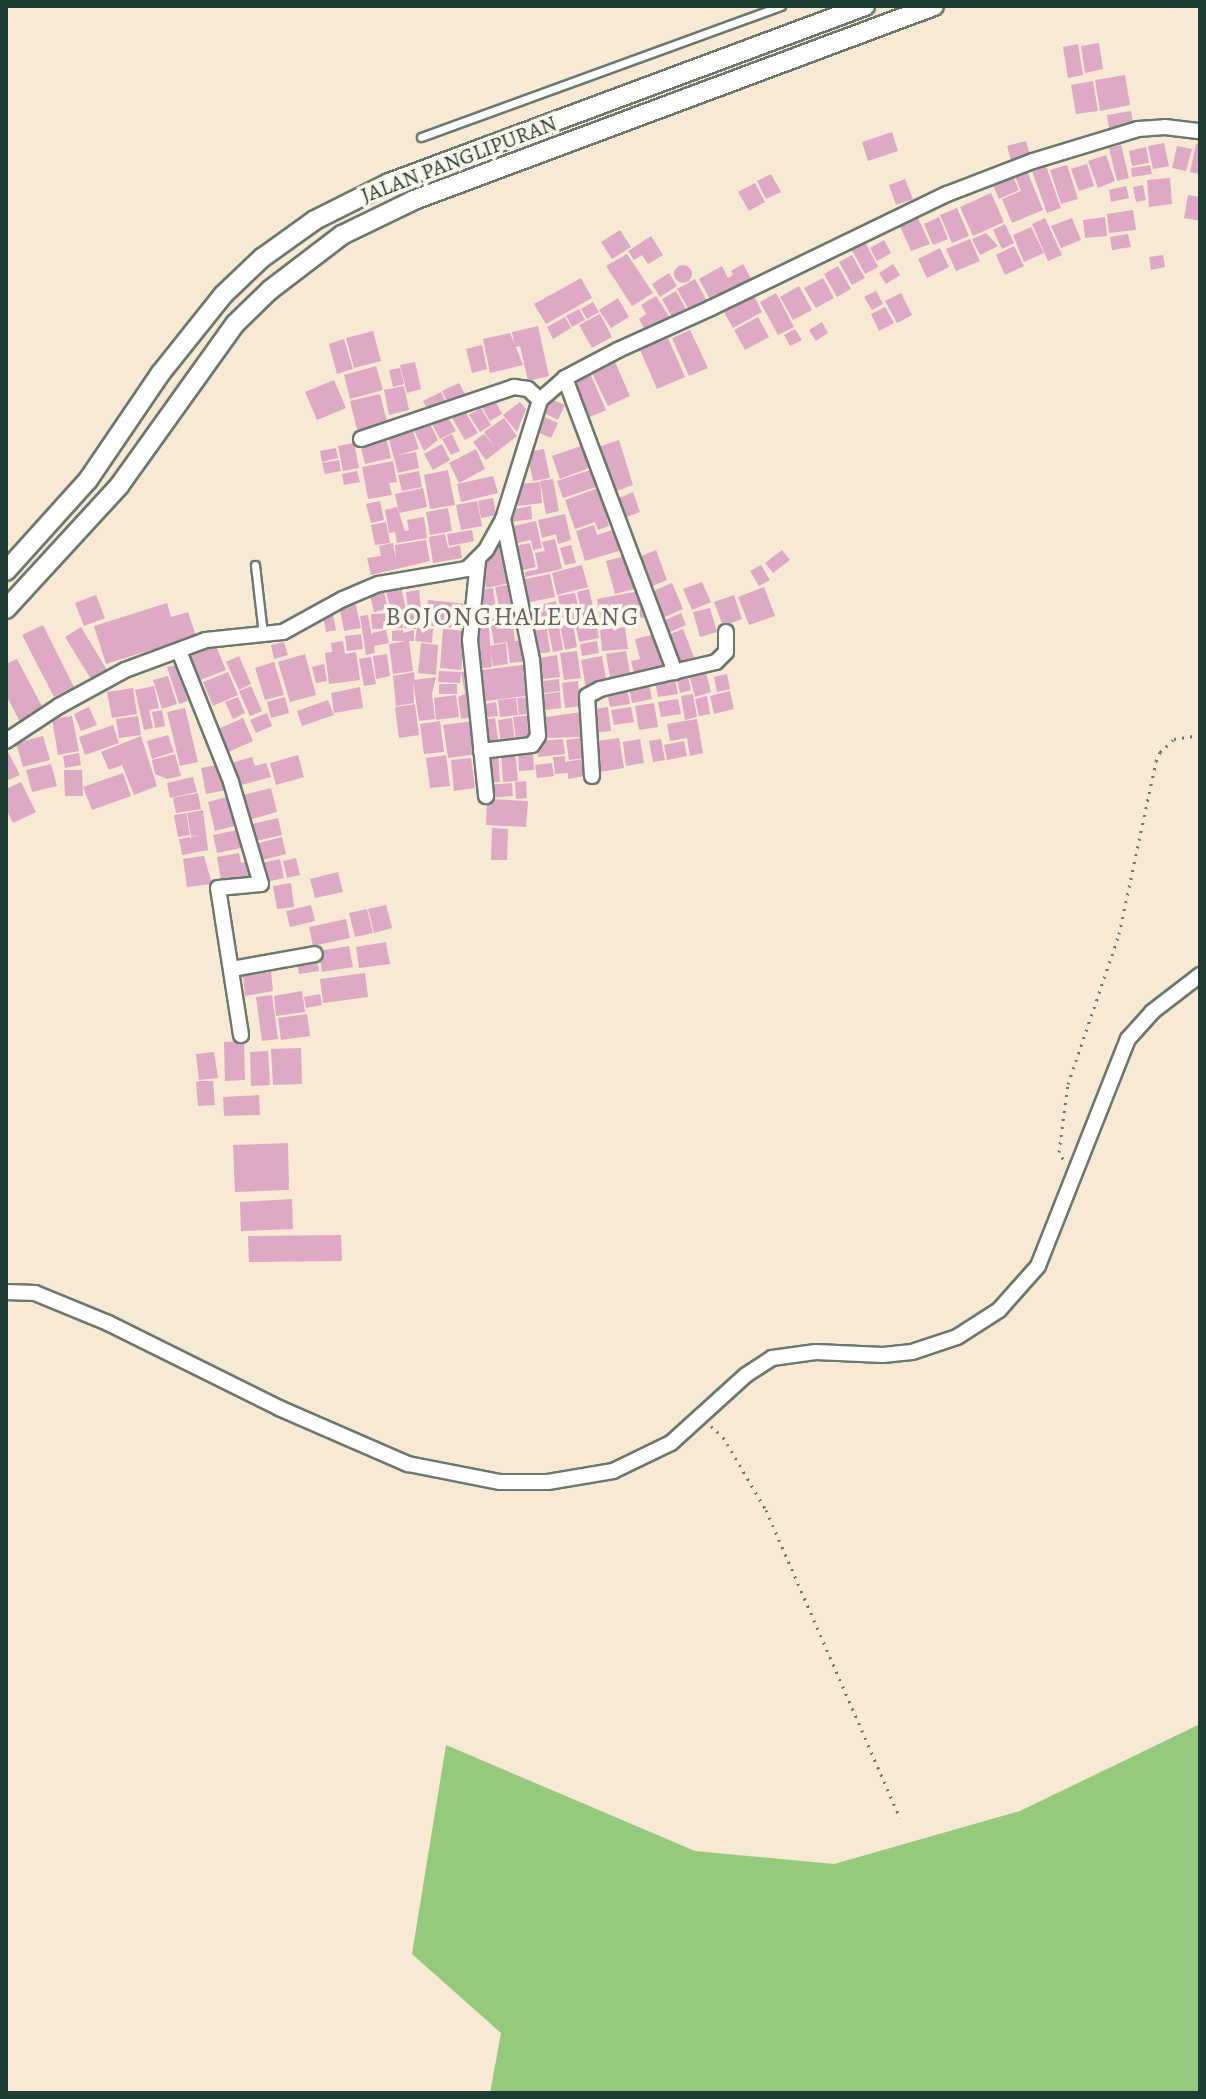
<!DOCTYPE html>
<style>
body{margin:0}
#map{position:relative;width:1206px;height:2099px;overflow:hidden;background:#f7e9d4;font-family:Alegreya,serif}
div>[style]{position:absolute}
.green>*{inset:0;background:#95ca7c}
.building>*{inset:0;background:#dda9c5}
.round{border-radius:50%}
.path>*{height:3px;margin-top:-1.5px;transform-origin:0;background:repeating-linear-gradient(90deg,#6b796c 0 2px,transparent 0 8px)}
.roads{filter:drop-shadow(2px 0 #6b796c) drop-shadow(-2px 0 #6b796c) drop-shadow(0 2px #6b796c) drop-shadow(0 -2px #6b796c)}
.service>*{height:7px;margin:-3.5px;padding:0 3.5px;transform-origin:3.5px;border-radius:3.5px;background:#fff}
.minor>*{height:14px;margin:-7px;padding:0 7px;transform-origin:7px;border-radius:7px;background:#fff}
.secondary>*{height:18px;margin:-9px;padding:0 9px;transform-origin:9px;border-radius:9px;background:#fff}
span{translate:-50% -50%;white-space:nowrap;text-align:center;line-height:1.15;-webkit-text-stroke:7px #fbf7ec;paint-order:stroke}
.street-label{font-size:22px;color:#1f3d34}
.quarter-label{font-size:26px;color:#626367;letter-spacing:2px}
.frame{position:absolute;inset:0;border:8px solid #1f3d34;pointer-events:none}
</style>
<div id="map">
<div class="green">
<i style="clip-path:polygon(1200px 1724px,1200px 2093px,490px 2093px,501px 2033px,412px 1954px,446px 1745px,695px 1851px,834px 1864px,1020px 1811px)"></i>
</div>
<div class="building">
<i style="clip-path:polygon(1099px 43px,1103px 69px,1085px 73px,1081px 46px)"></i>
<i style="clip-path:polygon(1078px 44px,1083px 75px,1068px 78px,1063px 47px)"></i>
<i style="clip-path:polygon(1125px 75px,1130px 105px,1100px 111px,1095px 80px)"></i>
<i style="clip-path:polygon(1093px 81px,1098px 111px,1076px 114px,1071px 85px)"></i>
<i style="clip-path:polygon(1131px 111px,1133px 123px,1109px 128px,1107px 115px)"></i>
<i style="clip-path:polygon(892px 132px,898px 151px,868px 161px,862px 142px)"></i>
<i style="clip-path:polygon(1026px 141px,1030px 155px,1011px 160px,1007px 146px)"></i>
<i style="clip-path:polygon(1164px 143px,1169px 166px,1153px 169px,1148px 146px)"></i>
<i style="clip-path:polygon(1196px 144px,1200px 145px,1200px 174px,1190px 172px)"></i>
<i style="clip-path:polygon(1121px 145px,1129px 178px,1117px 181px,1109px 148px)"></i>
<i style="clip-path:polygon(1177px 146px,1192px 149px,1186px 171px,1172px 168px)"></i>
<i style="clip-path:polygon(1146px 147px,1149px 163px,1132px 166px,1129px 151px)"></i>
<i style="clip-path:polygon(1106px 155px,1115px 181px,1098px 188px,1088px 161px)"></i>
<i style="clip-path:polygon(1087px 164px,1094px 186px,1079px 191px,1071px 169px)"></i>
<i style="clip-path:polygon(1067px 165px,1078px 199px,1061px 204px,1050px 170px)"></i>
<i style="clip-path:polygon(1150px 165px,1152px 174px,1132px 177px,1131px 168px)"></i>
<i style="clip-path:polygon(1046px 166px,1061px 208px,1047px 213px,1032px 171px)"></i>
<i style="clip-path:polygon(1027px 171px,1043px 210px,1012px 223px,1002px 199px,1021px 191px,1015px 176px)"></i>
<i style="clip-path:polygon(771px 174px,781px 192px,766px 199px,757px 181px)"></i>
<i style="clip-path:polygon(1012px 175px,1019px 190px,999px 199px,992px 183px)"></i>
<i style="clip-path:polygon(1170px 178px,1172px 204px,1149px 207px,1147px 180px)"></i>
<i style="clip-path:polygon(905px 179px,913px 199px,896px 205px,889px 185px)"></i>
<i style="clip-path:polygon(755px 183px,765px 202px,749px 211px,738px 192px)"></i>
<i style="clip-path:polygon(1143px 185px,1146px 200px,1136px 202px,1133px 187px)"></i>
<i style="clip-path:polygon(1126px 186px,1129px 198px,1111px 202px,1109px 190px)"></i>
<i style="clip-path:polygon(991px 193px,1004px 222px,973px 236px,960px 207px)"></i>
<i style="clip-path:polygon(1188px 195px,1200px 197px,1200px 221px,1184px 218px)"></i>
<i style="clip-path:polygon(957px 208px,969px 236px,952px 243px,940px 215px)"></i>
<i style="clip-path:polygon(1133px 210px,1136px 230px,1109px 233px,1107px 214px)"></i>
<i style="clip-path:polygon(939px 217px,948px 239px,933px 245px,924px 224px)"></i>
<i style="clip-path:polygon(1105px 217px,1107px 236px,1085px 238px,1083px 220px)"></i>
<i style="clip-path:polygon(918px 218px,930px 244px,911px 251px,900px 226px)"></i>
<i style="clip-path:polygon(1045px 218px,1062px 255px,1048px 261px,1032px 224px)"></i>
<i style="clip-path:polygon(1072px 218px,1081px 240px,1061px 248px,1051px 226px)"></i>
<i style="clip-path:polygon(1005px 224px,1014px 243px,1002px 249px,993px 230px)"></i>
<i style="clip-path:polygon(1031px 227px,1044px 253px,1024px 262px,1013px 235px)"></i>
<i style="clip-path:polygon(620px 230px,631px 247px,612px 259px,601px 242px)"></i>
<i style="clip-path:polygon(986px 233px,998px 246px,980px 255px,972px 239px)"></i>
<i style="clip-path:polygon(1128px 234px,1131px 247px,1112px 250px,1110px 237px)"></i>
<i style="clip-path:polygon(651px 236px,663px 255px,648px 264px,642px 255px,634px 260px,628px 251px)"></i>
<i style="clip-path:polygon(970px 239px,980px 261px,956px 271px,946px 249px)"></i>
<i style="clip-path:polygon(864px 240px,878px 267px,865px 274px,850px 247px)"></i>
<i style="clip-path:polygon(884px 240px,891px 253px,877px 261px,870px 248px)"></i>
<i style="clip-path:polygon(1014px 246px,1024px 266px,1005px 275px,996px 255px)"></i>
<i style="clip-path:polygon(940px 248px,949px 267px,927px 278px,918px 259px)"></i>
<i style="clip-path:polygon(627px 254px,653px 293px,632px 306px,606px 266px)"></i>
<i style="clip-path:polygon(852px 255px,865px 278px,852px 285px,839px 262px)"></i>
<i style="clip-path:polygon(1163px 255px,1165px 267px,1151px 270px,1149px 257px)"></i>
<i style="clip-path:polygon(743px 264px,754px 284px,713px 305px,699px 279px,722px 266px,728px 278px,733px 275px,731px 271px)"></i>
<i style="clip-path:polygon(893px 264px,900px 275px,886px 284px,879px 273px)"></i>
<i class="round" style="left:674px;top:265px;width:18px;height:18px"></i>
<i style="clip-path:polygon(838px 266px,851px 289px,837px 297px,824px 274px)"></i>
<i style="clip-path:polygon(669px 273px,677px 286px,660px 297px,652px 284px)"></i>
<i style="clip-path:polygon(581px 278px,592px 298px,546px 324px,534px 304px)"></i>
<i style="clip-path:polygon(823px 278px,834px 298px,816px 308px,804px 288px)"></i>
<i style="clip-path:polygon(695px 279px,708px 303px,690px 312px,677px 289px)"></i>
<i style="clip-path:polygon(799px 286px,812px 310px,793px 320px,780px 297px)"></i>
<i style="clip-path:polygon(676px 291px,686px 309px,672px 317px,662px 299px)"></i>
<i style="clip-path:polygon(876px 291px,883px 304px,872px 310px,864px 297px)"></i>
<i style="clip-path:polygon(776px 293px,794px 327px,778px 335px,760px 302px)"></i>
<i style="clip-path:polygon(901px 293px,912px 315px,897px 323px,885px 301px)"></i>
<i style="clip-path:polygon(656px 296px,670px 318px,646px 332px,639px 319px,646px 314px,641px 305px)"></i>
<i style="clip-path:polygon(754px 296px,762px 312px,733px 328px,724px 312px)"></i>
<i style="clip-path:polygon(618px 298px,629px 317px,611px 328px,599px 310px)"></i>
<i style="clip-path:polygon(593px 302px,599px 312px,587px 319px,581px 309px)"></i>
<i style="clip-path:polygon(885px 307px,894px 323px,879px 331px,871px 314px)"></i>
<i style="clip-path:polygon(579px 309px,585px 320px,572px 327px,566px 316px)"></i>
<i style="clip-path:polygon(600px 314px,612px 337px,592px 348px,579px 325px)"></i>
<i style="clip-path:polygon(565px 317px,571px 328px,553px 339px,547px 327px)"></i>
<i style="clip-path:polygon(758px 317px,769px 337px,745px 350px,734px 330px)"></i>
<i style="clip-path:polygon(822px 322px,828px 333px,816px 341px,809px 330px)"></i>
<i style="clip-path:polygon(538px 326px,549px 376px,528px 381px,520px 346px,515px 347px,512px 332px)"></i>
<i style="clip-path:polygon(795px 329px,802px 340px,790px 346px,784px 335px)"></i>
<i style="clip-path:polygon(690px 330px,708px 368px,689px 376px,672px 338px)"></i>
<i style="clip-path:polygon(373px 331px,381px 361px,354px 368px,346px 338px)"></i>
<i style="clip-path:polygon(510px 333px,523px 365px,490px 373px,483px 339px)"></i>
<i style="clip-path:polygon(668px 338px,685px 377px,657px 389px,640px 350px)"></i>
<i style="clip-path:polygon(344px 339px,353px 369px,337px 374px,329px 344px)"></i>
<i style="clip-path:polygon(482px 345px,487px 369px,472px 373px,466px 349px)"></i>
<i style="clip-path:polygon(614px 360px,630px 396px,608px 406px,591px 371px)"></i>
<i style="clip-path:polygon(415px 362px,421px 389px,407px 393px,400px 365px)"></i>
<i style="clip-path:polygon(376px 366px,383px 390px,350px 399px,344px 375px)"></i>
<i style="clip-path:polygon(400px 368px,404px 384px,393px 387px,389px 370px)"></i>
<i style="clip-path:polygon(589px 371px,606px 410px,588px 418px,571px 379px)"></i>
<i style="clip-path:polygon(334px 380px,346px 408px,317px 420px,305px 392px)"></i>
<i style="clip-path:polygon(459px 383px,467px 398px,449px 406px,442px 391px)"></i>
<i style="clip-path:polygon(404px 386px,409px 410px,389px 415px,384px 390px)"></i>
<i style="clip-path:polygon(441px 392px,448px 407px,431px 416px,423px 401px)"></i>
<i style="clip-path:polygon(380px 394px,388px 426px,358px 433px,350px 401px)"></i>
<i style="clip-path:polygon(492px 395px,502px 414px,490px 421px,479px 402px)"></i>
<i style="clip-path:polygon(546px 397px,565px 405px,558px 420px,540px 411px)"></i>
<i style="clip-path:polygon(520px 402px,526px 409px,517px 432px,503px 415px)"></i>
<i style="clip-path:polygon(461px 405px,478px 433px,465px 440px,449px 413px)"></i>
<i style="clip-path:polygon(481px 408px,491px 425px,480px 432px,469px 415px)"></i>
<i style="clip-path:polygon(446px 414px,456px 431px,440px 439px,431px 422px)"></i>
<i style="clip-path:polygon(540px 415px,558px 423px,551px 438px,533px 430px)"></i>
<i style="clip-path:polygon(504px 418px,517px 436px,486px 460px,473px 442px,484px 434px,494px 446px,484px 432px)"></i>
<i style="clip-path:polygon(428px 420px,438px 440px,424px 451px,413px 428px)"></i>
<i style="clip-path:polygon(412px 428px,419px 449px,398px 455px,416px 452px,419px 468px,398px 473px,388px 436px)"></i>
<i style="clip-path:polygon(452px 434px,460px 451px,451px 455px,442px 439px)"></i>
<i style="clip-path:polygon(386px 437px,391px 458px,365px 464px,360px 443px)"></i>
<i style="clip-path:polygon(619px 440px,633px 485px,611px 493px,596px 448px)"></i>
<i style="clip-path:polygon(354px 443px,359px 468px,343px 471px,338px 446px)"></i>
<i style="clip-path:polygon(442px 444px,450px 460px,433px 470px,424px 454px)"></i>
<i style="clip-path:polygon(581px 446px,589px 468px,560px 479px,552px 456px)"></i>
<i style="clip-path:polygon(336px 448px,338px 458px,322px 462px,320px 451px)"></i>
<i style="clip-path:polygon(476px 449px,485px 469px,459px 483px,449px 463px)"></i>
<i style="clip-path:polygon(544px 449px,550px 478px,533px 481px,527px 452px)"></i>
<i style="clip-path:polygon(339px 460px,341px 471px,325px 474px,322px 463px)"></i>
<i style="clip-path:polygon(393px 461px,397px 482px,389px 483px,392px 495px,368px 499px,362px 467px)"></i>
<i style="clip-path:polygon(448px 470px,455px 505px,430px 509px,424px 475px)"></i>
<i style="clip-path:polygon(590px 470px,596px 487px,563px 498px,557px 481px)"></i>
<i style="clip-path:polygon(357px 471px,360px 482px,344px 485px,342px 474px)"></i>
<i style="clip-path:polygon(419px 471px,422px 487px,402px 491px,398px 475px)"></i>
<i style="clip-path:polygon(493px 476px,498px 493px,461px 502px,457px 484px)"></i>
<i style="clip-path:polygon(553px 479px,559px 511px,546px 514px,540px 481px)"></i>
<i style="clip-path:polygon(540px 482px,542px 503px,518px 506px,520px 484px)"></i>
<i style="clip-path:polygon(601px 487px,612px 517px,607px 519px,609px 526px,598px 530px,595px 522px,575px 529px,565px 500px)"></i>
<i style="clip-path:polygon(423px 488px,427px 507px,399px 513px,395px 494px)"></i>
<i style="clip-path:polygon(633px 492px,640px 512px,624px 518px,617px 499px)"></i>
<i style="clip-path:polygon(493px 498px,496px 515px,481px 518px,478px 501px)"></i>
<i style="clip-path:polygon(380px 501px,384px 520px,371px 523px,366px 504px)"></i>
<i style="clip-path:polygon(477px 501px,482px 526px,461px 530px,456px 505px)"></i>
<i style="clip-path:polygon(531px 506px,532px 519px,511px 522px,510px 515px,515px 509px)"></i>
<i style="clip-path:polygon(397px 507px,405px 531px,409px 530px,407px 520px,424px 517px,427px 538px,397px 543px,395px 532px,389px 533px,385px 510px)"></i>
<i style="clip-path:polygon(448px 508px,452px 531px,430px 535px,426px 512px)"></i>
<i style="clip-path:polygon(565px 514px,571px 540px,558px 544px,556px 534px,542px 538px,538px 520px)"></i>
<i style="clip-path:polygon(536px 521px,542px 548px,533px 550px,531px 540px,513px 544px,509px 527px)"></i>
<i style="clip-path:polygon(386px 522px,390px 543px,375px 545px,371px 525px)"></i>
<i style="clip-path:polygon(594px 525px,597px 535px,615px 529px,622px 550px,585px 561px,576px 531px)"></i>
<i style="clip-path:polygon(472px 530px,474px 541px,449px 546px,447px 534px)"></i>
<i style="clip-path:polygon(445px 534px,448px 548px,460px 545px,462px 558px,433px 563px,429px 537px)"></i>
<i style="clip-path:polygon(555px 539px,562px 569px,525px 577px,525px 572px,538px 569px,535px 553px,545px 551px,542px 542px)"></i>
<i style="clip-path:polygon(426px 540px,430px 561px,371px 575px,367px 558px,381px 556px,379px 546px,393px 543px,396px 560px,395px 545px)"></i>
<i style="clip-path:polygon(508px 543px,515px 582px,486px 588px,481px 560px,491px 556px,498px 545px)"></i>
<i style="clip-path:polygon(530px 543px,536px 567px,519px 571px,514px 546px)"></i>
<i style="clip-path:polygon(571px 545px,576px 563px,565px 565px,560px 548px)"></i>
<i style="clip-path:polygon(656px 550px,667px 580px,650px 587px,639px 557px)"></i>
<i style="clip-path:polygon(782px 550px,790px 560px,773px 573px,765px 563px)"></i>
<i style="clip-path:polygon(626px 556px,635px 589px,615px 594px,606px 561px)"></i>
<i style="clip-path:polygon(582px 565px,588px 587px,557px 595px,552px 573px)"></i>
<i style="clip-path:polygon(761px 565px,770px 580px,759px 586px,750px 571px)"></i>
<i style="clip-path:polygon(550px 574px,555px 597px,525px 603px,521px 580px)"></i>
<i style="clip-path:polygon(702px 582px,711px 602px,692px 610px,683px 589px)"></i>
<i style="clip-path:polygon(672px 583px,683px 609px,660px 619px,649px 593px)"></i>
<i style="clip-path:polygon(515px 584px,519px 608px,500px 611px,495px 587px)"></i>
<i style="clip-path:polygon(764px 587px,775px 616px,749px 625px,738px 597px)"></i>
<i style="clip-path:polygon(401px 588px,406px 609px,391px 612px,386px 591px)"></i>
<i style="clip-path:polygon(493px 588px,496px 611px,476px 614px,477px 590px)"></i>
<i style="clip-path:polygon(589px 589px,595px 615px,583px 618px,577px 592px)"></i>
<i style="clip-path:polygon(419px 590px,421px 608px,408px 610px,406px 592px)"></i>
<i style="clip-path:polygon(640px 591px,646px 617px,602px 626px,597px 599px)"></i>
<i style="clip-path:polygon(384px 592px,388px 609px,374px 612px,370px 595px)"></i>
<i style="clip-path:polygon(575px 593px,581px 618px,563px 622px,558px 596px)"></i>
<i style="clip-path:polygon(96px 595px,105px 618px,84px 626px,75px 603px)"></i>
<i style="clip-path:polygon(734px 595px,742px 619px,723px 626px,714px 602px)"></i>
<i style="clip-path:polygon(428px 600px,467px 604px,464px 629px,425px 625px)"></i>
<i style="clip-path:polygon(556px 601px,560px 623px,547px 625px,546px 622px,546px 625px,535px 628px,531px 607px)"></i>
<i style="clip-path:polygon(355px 602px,361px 628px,344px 631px,339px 605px)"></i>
<i style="clip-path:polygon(167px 603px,171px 617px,188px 612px,196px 636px,106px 664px,94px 626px)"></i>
<i style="clip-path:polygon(710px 608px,717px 632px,700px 637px,693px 612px)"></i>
<i style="clip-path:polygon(405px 611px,417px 612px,416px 629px,404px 628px)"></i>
<i style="clip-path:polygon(402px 613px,403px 628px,372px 629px,371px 614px)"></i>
<i style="clip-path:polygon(681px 613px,686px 625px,668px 633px,663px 621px)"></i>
<i style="clip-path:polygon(333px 614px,336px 630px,326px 632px,323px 616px)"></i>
<i style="clip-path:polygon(511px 614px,515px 641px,526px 640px,529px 661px,510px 663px,507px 642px,494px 644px,490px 618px)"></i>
<i style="clip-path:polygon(368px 615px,372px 637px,372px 633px,386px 630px,389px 643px,374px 646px,375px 653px,366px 655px,360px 616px)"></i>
<i style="clip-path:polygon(488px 616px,492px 667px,475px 669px,471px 619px)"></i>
<i style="clip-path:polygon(595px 618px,599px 638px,579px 642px,575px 622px)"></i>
<i style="clip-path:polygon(573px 624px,577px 647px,565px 650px,560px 626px)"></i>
<i style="clip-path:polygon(43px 625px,74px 687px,54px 697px,22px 635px)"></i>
<i style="clip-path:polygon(559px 626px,563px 650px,553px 652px,548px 628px)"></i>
<i style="clip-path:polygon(81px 627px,107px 670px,91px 679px,65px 637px)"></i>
<i style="clip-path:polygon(625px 627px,628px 649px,602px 651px,600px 630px)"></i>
<i style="clip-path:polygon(417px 628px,433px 629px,432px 643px,415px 641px)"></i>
<i style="clip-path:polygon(443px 629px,466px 631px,461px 670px,440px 668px)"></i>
<i style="clip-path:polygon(547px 629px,550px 652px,536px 654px,532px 631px)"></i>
<i style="clip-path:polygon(683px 629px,694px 657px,676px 664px,665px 636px)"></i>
<i style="clip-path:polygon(403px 630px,403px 633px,414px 630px,414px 641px,409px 641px,413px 671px,393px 674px,389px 644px,406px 641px,392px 641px,392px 631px)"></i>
<i style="clip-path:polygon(361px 634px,363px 649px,347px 651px,345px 636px)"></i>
<i style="clip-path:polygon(655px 634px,664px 669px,635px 677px,631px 661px,640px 659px,635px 639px)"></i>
<i style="clip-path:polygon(343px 641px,345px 654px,356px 652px,360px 680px,329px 684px,325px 653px,332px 652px,331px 643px)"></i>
<i style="clip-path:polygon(597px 641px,599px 653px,582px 656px,580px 644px)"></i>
<i style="clip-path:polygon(284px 642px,288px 655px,274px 659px,271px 645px)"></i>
<i style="clip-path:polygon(421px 643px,438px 645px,436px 675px,418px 673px)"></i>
<i style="clip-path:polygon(506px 643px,508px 664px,493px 666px,490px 646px)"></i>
<i style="clip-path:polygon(216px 646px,226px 670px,195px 682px,186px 658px)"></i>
<i style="clip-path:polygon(577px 651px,581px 678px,564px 680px,560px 653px)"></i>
<i style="clip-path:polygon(626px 651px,631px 679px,611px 683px,606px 654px)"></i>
<i style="clip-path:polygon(305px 654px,316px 695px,290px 702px,278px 662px)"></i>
<i style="clip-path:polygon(387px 654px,390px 676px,376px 679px,373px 656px)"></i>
<i style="clip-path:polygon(557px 655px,560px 677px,537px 680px,534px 659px)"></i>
<i style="clip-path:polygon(239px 656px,251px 684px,239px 690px,226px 662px)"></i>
<i style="clip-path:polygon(602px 656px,607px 684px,586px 688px,581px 660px)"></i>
<i style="clip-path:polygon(371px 657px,376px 684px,364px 686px,359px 659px)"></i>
<i style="clip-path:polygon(17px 659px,44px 710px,20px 722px,6px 695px,6px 664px)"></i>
<i style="clip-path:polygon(274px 662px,284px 695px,265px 700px,255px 668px)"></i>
<i style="clip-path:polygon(324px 664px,327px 681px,316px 683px,312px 667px)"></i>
<i style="clip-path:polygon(529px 664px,533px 695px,479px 702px,475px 671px)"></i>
<i style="clip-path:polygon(177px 665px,188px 701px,179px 704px,167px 667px)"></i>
<i style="clip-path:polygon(704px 665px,711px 692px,695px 697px,688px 670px)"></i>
<i style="clip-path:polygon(439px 671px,461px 672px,460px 683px,438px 682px)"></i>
<i style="clip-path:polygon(471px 671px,475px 717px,461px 719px,458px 697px,465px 694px,461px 672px)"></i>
<i style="clip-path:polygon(228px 672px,238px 695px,213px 706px,203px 682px)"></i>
<i style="clip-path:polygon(414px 672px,415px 680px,436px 677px,432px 694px,435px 719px,419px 721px,413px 681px,414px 703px,396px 706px,393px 676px)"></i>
<i style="clip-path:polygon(687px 672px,691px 690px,680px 693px,676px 675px)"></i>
<i style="clip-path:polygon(727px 674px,730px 689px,717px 692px,714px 677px)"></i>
<i style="clip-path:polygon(168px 676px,177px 704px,162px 709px,153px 680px)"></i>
<i style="clip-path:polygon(559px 679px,560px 691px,544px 693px,543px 681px)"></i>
<i style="clip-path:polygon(675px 679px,678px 694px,658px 697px,655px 682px)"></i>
<i style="clip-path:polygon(578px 681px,580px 706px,565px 708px,562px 683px)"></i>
<i style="clip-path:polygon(439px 684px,457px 684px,457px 694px,439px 694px)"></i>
<i style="clip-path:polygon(649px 684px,652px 699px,632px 703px,629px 688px)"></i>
<i style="clip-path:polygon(154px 686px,159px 708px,149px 710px,153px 728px,144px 730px,135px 690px)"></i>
<i style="clip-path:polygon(251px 686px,262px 711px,250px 716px,239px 691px)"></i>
<i style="clip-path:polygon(360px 687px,363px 708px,334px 713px,331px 693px)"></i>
<i style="clip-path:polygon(133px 688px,137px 714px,112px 718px,107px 692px)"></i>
<i style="clip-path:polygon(627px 689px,630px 704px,610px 707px,607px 692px)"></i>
<i style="clip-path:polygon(730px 691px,734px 709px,714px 714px,710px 696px)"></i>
<i style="clip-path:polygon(560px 692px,561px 708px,540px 711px,538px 695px)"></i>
<i style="clip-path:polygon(693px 694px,697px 717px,685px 720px,681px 696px)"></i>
<i style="clip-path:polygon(456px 695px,459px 717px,436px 720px,434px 698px)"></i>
<i style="clip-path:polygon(707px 696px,710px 714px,699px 716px,695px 699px)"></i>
<i style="clip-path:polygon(238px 697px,245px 713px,233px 719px,225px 702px)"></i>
<i style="clip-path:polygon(285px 697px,289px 713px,271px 718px,267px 702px)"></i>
<i style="clip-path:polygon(530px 697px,532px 713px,519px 715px,517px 698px)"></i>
<i style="clip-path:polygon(516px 698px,518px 715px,500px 717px,498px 700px)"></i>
<i style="clip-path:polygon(678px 699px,681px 714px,661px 717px,658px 702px)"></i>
<i style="clip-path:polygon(328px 700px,334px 715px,302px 726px,297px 711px)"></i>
<i style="clip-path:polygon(496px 702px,498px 716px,481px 718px,479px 705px)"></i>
<i style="clip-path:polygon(654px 703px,658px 727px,639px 730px,635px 706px)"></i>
<i style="clip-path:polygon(415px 704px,419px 735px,399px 738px,395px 707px)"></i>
<i style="clip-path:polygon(89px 707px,97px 725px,81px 731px,74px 714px)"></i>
<i style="clip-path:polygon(608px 707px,611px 731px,590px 733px,587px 710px)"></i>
<i style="clip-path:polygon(631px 707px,634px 722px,614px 725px,611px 710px)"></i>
<i style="clip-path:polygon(185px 708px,198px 762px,180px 766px,167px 712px)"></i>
<i style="clip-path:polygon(162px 710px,165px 726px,155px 728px,152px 712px)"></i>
<i style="clip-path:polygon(581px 712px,581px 737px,542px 738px,540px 718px)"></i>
<i style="clip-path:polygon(267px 713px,272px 726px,256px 733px,250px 720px)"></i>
<i style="clip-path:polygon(533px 715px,536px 738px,516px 740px,513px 717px)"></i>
<i style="clip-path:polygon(72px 716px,79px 751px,58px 755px,52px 719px)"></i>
<i style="clip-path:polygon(138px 716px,141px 735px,119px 738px,116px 719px)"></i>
<i style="clip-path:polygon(243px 718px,253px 741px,226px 753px,216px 730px)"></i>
<i style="clip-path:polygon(495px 718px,499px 745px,484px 747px,480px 720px)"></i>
<i style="clip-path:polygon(512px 718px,515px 743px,501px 745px,498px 720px)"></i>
<i style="clip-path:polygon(697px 719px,703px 753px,690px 756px,687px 738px,670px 741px,667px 724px)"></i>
<i style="clip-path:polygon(440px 721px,444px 752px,424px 754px,420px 724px)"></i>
<i style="clip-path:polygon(473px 721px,478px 754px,448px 758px,443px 725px)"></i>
<i style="clip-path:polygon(113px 725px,119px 743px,85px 755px,79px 737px)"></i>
<i style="clip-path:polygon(168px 735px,174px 752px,152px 759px,147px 741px)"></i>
<i style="clip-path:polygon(43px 736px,50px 760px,23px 767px,16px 743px)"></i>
<i style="clip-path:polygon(141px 736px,157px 786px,134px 795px,122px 765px,109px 770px,101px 752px)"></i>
<i style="clip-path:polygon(580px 738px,583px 758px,569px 760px,566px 740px)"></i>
<i style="clip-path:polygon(619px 738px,624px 768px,593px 773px,589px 742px)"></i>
<i style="clip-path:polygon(563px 739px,565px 754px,538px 757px,539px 741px)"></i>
<i style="clip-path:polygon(640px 739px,644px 763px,626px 766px,623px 742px)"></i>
<i style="clip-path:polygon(661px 739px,665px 760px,653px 762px,649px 741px)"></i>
<i style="clip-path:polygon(684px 741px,687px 756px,667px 760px,664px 745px)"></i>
<i style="clip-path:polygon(6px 748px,20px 775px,6px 781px)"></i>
<i style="clip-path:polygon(518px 750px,533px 750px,534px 770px,519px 771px)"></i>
<i style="clip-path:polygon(515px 751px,518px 781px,503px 782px,501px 752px)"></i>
<i style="clip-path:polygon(79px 753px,81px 765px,65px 768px,63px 756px)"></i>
<i style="clip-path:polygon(498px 753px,500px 782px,486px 783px,484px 754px)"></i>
<i style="clip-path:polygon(175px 754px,181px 776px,167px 779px,155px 774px,152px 760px)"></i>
<i style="clip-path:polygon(298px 755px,304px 777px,276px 785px,270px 763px)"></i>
<i style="clip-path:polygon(446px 755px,450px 786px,430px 788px,426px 758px)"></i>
<i style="clip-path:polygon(565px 756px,565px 762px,583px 759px,585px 776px,568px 779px,568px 773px,555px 774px,553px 757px)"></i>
<i style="clip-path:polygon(252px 757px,255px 766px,266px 763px,271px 777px,238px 786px,231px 763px)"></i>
<i style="clip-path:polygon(471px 758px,475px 788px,454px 791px,451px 760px)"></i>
<i style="clip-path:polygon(552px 763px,554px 776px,537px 778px,535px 765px)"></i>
<i style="clip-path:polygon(51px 764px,57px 786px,32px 792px,26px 770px)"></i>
<i style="clip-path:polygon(222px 764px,227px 790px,206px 794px,201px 768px)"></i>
<i style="clip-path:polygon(64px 770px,82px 770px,83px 796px,65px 796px)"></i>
<i style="clip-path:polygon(123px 773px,131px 796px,92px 810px,83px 787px)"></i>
<i style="clip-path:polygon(193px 777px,197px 792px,170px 798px,167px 783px)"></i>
<i style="clip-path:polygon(526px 781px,527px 798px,516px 799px,515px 782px)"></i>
<i style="clip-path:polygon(21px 782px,36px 812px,13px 823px,6px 809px,6px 789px)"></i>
<i style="clip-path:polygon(512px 783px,513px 796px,488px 798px,487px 785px)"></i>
<i style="clip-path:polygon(271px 788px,277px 812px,249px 820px,243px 795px)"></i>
<i style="clip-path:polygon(198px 793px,201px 809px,176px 813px,173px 798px)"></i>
<i style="clip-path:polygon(231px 796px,239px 825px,215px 831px,208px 802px)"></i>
<i style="clip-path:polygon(487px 799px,528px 801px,526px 827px,486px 825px)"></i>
<i style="clip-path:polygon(203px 810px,208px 850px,182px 855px,179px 839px,190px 837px,191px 841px,191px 837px,201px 835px,191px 836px,187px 813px)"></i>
<i style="clip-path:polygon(186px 813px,190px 835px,178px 837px,174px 815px)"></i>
<i style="clip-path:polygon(278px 818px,282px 835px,256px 841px,252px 824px)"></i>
<i style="clip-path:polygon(492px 828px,508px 829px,507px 860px,491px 860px)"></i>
<i style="clip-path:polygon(242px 829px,245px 847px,217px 853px,213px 835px)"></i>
<i style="clip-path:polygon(282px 837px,286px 854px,259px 861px,255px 844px)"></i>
<i style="clip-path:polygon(239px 853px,241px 863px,251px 861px,254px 880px,222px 886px,217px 857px)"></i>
<i style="clip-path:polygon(204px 856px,212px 884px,187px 887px,183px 859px)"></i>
<i style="clip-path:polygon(296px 858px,300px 875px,287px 878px,283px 861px)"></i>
<i style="clip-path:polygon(280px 859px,284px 878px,262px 883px,257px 864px)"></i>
<i style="clip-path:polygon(338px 872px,343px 892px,315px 898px,310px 879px)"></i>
<i style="clip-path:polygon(291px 883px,294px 907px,277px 909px,273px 886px)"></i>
<i style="clip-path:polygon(311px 905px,315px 921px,290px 927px,286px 911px)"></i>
<i style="clip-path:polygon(386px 905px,392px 928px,374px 933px,368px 909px)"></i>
<i style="clip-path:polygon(367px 909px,373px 933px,355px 937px,349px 913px)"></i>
<i style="clip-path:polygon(346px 919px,350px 938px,313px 946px,309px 927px)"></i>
<i style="clip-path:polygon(386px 942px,390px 964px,359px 968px,356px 947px)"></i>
<i style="clip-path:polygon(349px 946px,353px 967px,322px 972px,319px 951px)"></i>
<i style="clip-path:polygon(317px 959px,319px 971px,299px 974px,297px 962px)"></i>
<i style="clip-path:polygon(271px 972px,273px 991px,245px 996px,243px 976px)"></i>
<i style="clip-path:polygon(365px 973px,368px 997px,323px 1003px,320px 979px)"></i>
<i style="clip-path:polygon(302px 991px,305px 1012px,276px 1016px,274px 996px)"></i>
<i style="clip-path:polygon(320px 994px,322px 1005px,306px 1008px,304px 997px)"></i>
<i style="clip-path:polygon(272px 995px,278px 1039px,262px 1041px,256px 997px)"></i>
<i style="clip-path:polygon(307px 1014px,310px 1036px,281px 1040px,278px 1018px)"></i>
<i style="clip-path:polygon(244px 1041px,245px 1080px,225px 1081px,224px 1042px)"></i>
<i style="clip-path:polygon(301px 1048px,302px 1084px,273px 1085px,271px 1049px)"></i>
<i style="clip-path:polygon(268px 1051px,270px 1085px,251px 1086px,250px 1052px)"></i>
<i style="clip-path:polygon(214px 1052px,218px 1078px,199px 1080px,196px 1054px)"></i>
<i style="clip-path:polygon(201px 1081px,213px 1081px,215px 1105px,198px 1106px,196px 1082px)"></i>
<i style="clip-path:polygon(259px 1095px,260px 1115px,224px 1116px,223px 1097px)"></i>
<i style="clip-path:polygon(288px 1143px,289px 1190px,235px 1192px,233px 1145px)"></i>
<i style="clip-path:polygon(292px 1199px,293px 1229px,241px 1231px,240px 1202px)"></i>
<i style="clip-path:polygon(341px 1235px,342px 1261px,249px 1262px,248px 1236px)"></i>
</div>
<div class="path">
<i style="left:1063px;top:1159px;width:8px;rotate:-120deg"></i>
<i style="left:1059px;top:1152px;width:69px;rotate:-82.5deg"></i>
<i style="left:1068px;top:1084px;width:158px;rotate:-71.2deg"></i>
<i style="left:1119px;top:934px;width:177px;rotate:-77.9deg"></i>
<i style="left:1156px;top:761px;width:10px;rotate:-66deg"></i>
<i style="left:1160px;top:752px;width:19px;rotate:-43deg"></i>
<i style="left:1174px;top:739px;width:26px;rotate:-9deg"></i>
<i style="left:711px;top:1426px;width:16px;rotate:43deg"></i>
<i style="left:723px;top:1437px;width:85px;rotate:59.5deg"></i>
<i style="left:766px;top:1510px;width:336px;rotate:66.5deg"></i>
</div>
<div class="roads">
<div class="service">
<i style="left:421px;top:137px;width:383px;rotate:-20deg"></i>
<i style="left:255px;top:565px;width:69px;rotate:83.4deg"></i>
</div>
<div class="minor">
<i style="left:565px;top:378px;width:314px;rotate:69.5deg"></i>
<i style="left:361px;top:439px;width:162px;rotate:-18.8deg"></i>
<i style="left:514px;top:387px;width:14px;rotate:8deg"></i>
<i style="left:528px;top:389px;width:16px;rotate:43deg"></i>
<i style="left:478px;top:560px;width:80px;rotate:95.7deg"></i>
<i style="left:470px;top:640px;width:157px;rotate:84.1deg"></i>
<i style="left:179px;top:651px;width:141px;rotate:68.3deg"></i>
<i style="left:231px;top:782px;width:106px;rotate:73.6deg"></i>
<i style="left:261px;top:884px;width:43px;rotate:174.7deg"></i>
<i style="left:218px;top:888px;width:149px;rotate:81.1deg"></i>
<i style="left:6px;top:741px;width:64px;rotate:-33.4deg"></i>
<i style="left:59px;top:706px;width:75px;rotate:-28.6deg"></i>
<i style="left:125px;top:670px;width:86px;rotate:-20.3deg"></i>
<i style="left:206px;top:640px;width:77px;rotate:-5.9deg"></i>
<i style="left:283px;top:632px;width:68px;rotate:-28.8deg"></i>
<i style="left:343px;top:599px;width:39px;rotate:-23deg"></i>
<i style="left:379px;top:584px;width:89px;rotate:-9.7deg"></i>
<i style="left:467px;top:569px;width:27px;rotate:-45deg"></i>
<i style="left:486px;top:550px;width:35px;rotate:-61deg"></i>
<i style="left:503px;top:519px;width:125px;rotate:-72.7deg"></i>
<i style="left:540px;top:400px;width:33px;rotate:-41deg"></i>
<i style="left:565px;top:378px;width:60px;rotate:-27.8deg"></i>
<i style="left:618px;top:350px;width:102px;rotate:-24.3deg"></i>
<i style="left:711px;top:308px;width:262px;rotate:-25.8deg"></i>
<i style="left:947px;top:194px;width:92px;rotate:-21deg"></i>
<i style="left:1033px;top:161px;width:110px;rotate:-16.9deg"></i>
<i style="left:1138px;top:129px;width:27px;rotate:-4deg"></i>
<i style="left:1165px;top:127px;width:35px;rotate:7deg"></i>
<i style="left:481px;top:751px;width:51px;rotate:-6.7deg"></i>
<i style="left:532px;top:745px;width:11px;rotate:-56deg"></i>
<i style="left:538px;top:736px;width:76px;rotate:-94.5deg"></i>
<i style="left:532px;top:660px;width:144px;rotate:-101.6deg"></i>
<i style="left:592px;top:776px;width:80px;rotate:-93.6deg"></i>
<i style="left:587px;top:696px;width:15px;rotate:-28deg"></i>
<i style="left:600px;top:689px;width:119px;rotate:-13.1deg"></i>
<i style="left:716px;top:662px;width:14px;rotate:-45deg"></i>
<i style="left:726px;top:652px;width:20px;rotate:-90deg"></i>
<i style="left:232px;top:969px;width:84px;rotate:-10.2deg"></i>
<i style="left:6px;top:1292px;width:29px;rotate:2deg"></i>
<i style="left:35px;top:1293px;width:79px;rotate:22.3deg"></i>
<i style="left:108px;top:1323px;width:191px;rotate:26.4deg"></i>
<i style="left:279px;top:1408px;width:141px;rotate:23.5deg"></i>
<i style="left:408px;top:1464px;width:94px;rotate:11.1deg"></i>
<i style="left:500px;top:1482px;width:48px"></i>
<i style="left:548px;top:1482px;width:66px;rotate:-9.6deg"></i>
<i style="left:613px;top:1471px;width:64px;rotate:-25.8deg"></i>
<i style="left:671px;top:1443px;width:101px;rotate:-42.2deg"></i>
<i style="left:746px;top:1375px;width:31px;rotate:-33deg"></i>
<i style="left:772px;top:1358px;width:44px;rotate:-7.8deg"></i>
<i style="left:816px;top:1352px;width:67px;rotate:2.6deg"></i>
<i style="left:883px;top:1355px;width:29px;rotate:-6deg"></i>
<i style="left:912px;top:1352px;width:47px;rotate:-18.4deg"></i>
<i style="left:957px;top:1337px;width:50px;rotate:-32.7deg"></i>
<i style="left:999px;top:1310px;width:59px;rotate:-48.4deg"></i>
<i style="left:1038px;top:1266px;width:244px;rotate:-68.4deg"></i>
<i style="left:1128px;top:1039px;width:36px;rotate:-48deg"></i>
<i style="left:1152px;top:1012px;width:61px;rotate:-37.6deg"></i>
</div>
<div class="secondary">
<i style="left:6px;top:571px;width:122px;rotate:-48deg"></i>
<i style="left:88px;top:480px;width:128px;rotate:-55.8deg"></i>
<i style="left:160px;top:374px;width:101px;rotate:-51.4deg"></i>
<i style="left:223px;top:295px;width:54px;rotate:-43.5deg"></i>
<i style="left:262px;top:258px;width:65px;rotate:-35.6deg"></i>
<i style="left:315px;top:220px;width:83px;rotate:-26.6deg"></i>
<i style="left:389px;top:183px;width:508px;rotate:-20.4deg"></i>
<i style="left:6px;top:609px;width:167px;rotate:-47.4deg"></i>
<i style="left:119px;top:486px;width:199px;rotate:-54.4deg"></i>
<i style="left:235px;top:324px;width:49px;rotate:-44.2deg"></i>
<i style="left:270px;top:290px;width:91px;rotate:-37.4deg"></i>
<i style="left:342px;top:235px;width:80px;rotate:-25.9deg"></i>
<i style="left:414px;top:200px;width:555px;rotate:-20.46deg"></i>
</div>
</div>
<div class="street-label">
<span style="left:459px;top:160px;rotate:-21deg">JALAN PANGLIPURAN</span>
</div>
<div class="quarter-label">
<span style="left:513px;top:617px">BOJONGHALEUANG</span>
</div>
<div class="frame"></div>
</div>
